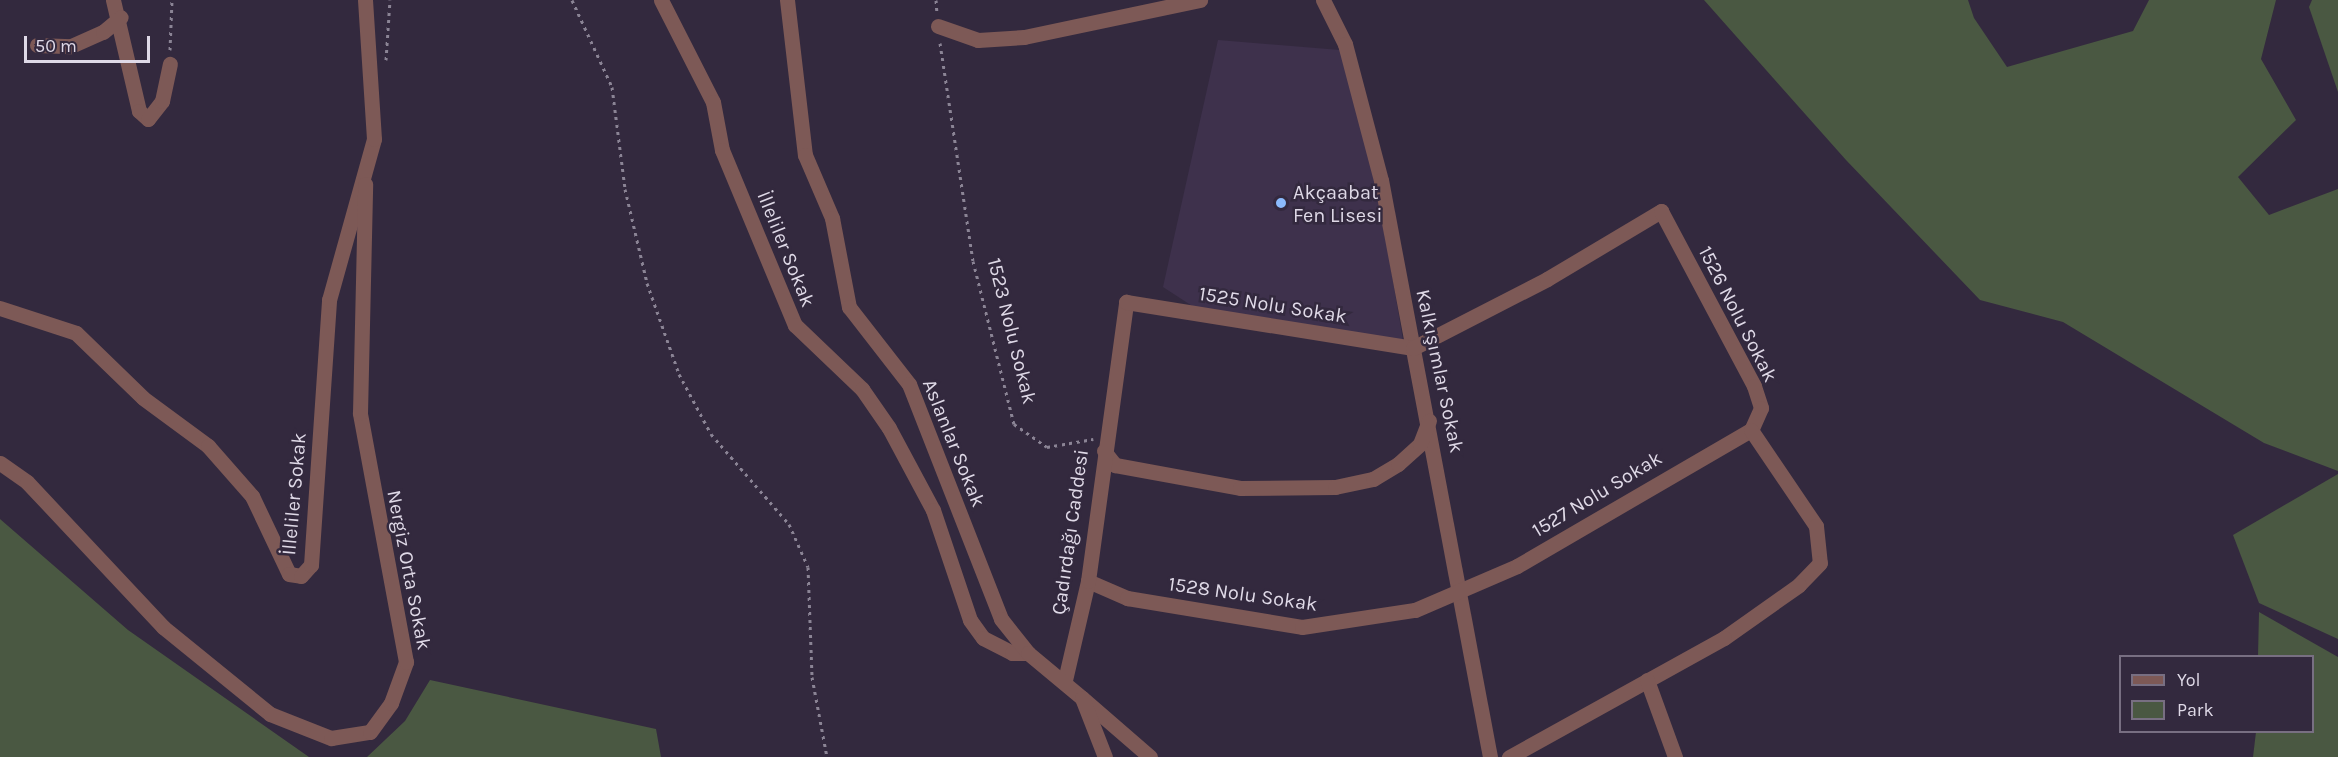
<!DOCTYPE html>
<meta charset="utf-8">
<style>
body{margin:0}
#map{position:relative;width:2338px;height:757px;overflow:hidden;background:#33293e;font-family:Karla,sans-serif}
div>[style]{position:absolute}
.built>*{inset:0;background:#3e314c}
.green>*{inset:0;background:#4a5842}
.path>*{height:3px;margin-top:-1.5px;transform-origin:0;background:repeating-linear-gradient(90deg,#8b8495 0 3px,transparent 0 7.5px)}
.minor>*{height:15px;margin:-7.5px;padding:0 7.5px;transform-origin:7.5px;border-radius:7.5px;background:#7d5956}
.tertiary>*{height:15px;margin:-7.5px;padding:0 7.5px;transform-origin:7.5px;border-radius:7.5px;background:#7d5956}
.dots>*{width:16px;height:16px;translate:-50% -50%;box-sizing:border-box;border:3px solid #33293e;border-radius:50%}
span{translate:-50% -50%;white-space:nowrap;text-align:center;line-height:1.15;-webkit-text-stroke:5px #33293e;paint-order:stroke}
.poi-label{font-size:20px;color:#dfd9e7}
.left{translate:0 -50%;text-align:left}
.street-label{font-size:20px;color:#dfd9e7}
.legend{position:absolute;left:2119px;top:655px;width:195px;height:78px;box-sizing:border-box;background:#33293e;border:2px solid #786f82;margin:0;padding:8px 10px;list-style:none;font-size:18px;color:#dfd9e7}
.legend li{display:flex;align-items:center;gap:12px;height:30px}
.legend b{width:30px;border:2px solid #786f82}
.scale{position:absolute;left:24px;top:36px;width:126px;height:27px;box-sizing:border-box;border:3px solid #dfd9e7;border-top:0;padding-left:8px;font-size:18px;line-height:21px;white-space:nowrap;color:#dfd9e7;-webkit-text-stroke:4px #33293e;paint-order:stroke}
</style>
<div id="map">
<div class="built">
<i style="clip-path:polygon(1218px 40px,1340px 50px,1366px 120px,1403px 340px,1203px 313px,1163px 287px)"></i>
</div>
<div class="green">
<i style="clip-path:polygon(1704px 0,1968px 0,1974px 18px,2007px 67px,2133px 31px,2149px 0,2276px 0,2261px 59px,2296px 120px,2238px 177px,2269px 215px,2338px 189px,2338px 471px,2264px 443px,2063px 322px,1980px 300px,1846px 160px)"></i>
<i style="clip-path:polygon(2312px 0,2338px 0,2338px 92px,2309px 7px)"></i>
<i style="clip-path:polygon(2338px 474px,2338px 639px,2259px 603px,2233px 535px)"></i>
<i style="clip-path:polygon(0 519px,128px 630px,309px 757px,0 757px)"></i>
<i style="clip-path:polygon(2259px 612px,2338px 657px,2338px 757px,2253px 757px,2256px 732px,2312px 732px,2312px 656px,2258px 656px)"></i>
<i style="clip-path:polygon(430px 680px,656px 729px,661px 757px,367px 757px,405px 721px)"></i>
</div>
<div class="path">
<i style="left:572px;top:0;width:96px;rotate:65.3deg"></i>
<i style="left:612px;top:87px;width:103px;rotate:82.7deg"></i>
<i style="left:625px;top:189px;width:97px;rotate:76.8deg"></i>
<i style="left:647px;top:283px;width:96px;rotate:70.6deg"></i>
<i style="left:679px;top:374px;width:68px;rotate:61.9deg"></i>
<i style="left:711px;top:434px;width:119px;rotate:49.1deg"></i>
<i style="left:789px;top:524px;width:47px;rotate:66.2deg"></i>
<i style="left:808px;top:567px;width:110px;rotate:87.9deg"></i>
<i style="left:812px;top:677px;width:81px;rotate:79.4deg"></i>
<i style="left:936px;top:0;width:13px;rotate:86deg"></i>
<i style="left:940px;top:43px;width:220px;rotate:81.4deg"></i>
<i style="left:973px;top:261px;width:168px;rotate:75.9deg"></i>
<i style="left:1014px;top:424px;width:40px;rotate:34.9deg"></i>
<i style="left:1047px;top:447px;width:47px;rotate:-9.9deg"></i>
<i style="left:170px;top:50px;width:50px;rotate:-87.7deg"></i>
<i style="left:386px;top:60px;width:60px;rotate:-86.2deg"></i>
</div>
<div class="minor">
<i style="left:113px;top:0;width:114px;rotate:76.8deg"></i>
<i style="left:139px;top:111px;width:12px;rotate:42deg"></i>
<i style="left:148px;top:119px;width:23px;rotate:-52deg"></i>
<i style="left:162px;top:101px;width:38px;rotate:-78deg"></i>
<i style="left:661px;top:0;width:114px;rotate:63deg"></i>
<i style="left:713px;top:102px;width:49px;rotate:79.4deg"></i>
<i style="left:722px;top:150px;width:190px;rotate:67.4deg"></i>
<i style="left:795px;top:325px;width:93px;rotate:43.7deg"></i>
<i style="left:862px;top:389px;width:47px;rotate:55.3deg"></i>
<i style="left:889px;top:428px;width:93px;rotate:61.8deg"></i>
<i style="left:933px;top:510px;width:116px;rotate:71.4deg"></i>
<i style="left:970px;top:620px;width:22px;rotate:54deg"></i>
<i style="left:983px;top:638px;width:33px;rotate:27deg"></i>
<i style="left:1012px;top:653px;width:16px"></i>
<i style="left:1323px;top:0;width:49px;rotate:63.4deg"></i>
<i style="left:1345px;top:44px;width:141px;rotate:75.2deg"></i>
<i style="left:1381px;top:180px;width:587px;rotate:79.3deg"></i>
<i style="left:938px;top:26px;width:42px;rotate:19.3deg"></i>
<i style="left:978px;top:40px;width:46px;rotate:-3.7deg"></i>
<i style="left:1024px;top:37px;width:180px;rotate:-11.9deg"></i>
<i style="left:37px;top:45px;width:34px;rotate:2deg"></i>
<i style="left:71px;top:46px;width:35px;rotate:-24deg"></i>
<i style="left:103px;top:32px;width:23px;rotate:-40deg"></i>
<i style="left:0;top:308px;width:80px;rotate:18.2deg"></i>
<i style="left:76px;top:333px;width:93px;rotate:44.1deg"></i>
<i style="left:143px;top:398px;width:81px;rotate:36.4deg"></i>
<i style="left:208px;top:446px;width:67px;rotate:48.7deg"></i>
<i style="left:252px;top:496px;width:86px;rotate:64.6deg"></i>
<i style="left:289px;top:574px;width:12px;rotate:9deg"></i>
<i style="left:301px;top:576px;width:15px;rotate:-48deg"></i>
<i style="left:311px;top:565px;width:266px;rotate:-86.1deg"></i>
<i style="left:329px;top:300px;width:167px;rotate:-74.4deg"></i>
<i style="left:374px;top:139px;width:139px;rotate:-93.7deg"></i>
<i style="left:1104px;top:451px;width:18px;rotate:52deg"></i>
<i style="left:1115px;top:465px;width:127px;rotate:10.4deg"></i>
<i style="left:1240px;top:488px;width:95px;rotate:-0.6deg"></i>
<i style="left:1335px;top:487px;width:39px;rotate:-12deg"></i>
<i style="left:1373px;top:479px;width:29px;rotate:-31deg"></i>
<i style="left:1398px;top:464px;width:30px;rotate:-42deg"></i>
<i style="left:1420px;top:444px;width:25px;rotate:-69deg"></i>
<i style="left:0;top:463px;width:33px;rotate:35deg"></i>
<i style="left:27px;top:482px;width:199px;rotate:46.8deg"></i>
<i style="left:163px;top:627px;width:138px;rotate:39.1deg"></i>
<i style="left:270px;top:714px;width:66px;rotate:21.5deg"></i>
<i style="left:331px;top:738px;width:39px;rotate:-9deg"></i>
<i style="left:370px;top:732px;width:36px;rotate:-54deg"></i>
<i style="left:391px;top:703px;width:44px;rotate:-69.9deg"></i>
<i style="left:406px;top:662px;width:253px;rotate:-100.5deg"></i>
<i style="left:360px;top:413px;width:229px;rotate:-88.7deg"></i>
<i style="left:1088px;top:581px;width:43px;rotate:23.6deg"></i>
<i style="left:1127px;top:598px;width:177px;rotate:9.4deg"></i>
<i style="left:1302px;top:627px;width:114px;rotate:-8.6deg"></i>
<i style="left:1415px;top:610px;width:111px;rotate:-23.3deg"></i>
<i style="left:1517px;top:566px;width:271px;rotate:-30.2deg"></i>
<i style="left:1065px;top:680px;width:102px;rotate:-76.9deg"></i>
<i style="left:1088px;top:581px;width:282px;rotate:-82.2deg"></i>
<i style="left:1126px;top:302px;width:291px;rotate:9.1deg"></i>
<i style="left:1413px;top:348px;width:151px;rotate:-27.2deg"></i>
<i style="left:1547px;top:279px;width:133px;rotate:-30.8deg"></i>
<i style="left:1661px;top:211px;width:198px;rotate:62deg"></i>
<i style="left:1754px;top:386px;width:23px;rotate:72deg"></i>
<i style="left:1761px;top:408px;width:24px;rotate:114deg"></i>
<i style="left:1751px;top:430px;width:116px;rotate:55.9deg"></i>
<i style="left:1816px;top:526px;width:37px;rotate:84deg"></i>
<i style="left:1820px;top:563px;width:30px;rotate:134deg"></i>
<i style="left:1799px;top:585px;width:92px;rotate:144.8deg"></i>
<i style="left:1724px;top:638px;width:246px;rotate:151deg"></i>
<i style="left:1647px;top:680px;width:82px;rotate:70deg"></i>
<i style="left:1082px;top:698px;width:90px;rotate:40.9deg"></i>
</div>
<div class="tertiary">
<i style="left:787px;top:0;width:156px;rotate:83.4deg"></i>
<i style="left:805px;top:155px;width:69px;rotate:66.8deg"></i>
<i style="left:832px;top:218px;width:91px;rotate:79.2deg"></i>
<i style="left:849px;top:307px;width:98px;rotate:52.1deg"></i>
<i style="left:909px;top:384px;width:252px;rotate:68.6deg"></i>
<i style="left:1001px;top:619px;width:43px;rotate:51.5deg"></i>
<i style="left:1028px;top:653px;width:70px;rotate:39.8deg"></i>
<i style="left:1082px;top:698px;width:63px;rotate:68.7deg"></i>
</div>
<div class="dots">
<i style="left:1281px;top:203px;background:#8bbafc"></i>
</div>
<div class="poi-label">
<span class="left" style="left:1293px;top:204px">Akçaabat<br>Fen Lisesi</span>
</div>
<div class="street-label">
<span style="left:786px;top:249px;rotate:68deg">İlleliler Sokak</span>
<span style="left:1273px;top:305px;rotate:9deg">1525 Nolu Sokak</span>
<span style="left:1738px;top:314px;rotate:63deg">1526 Nolu Sokak</span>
<span style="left:1012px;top:331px;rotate:76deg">1523 Nolu Sokak</span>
<span style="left:1440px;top:371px;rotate:78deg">Kalkışımlar Sokak</span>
<span style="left:954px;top:443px;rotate:68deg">Aslanlar Sokak</span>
<span style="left:294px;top:494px;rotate:-85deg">İlleliler Sokak</span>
<span style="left:1597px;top:494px;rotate:-31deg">1527 Nolu Sokak</span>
<span style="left:1070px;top:532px;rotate:-82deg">Çadırdağı Caddesi</span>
<span style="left:409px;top:570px;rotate:79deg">Nergiz Orta Sokak</span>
<span style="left:1243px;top:594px;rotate:8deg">1528 Nolu Sokak</span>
</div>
<ul class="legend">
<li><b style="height:8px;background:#7d5956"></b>Yol</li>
<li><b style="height:16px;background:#4a5842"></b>Park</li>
</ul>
<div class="scale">50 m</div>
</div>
